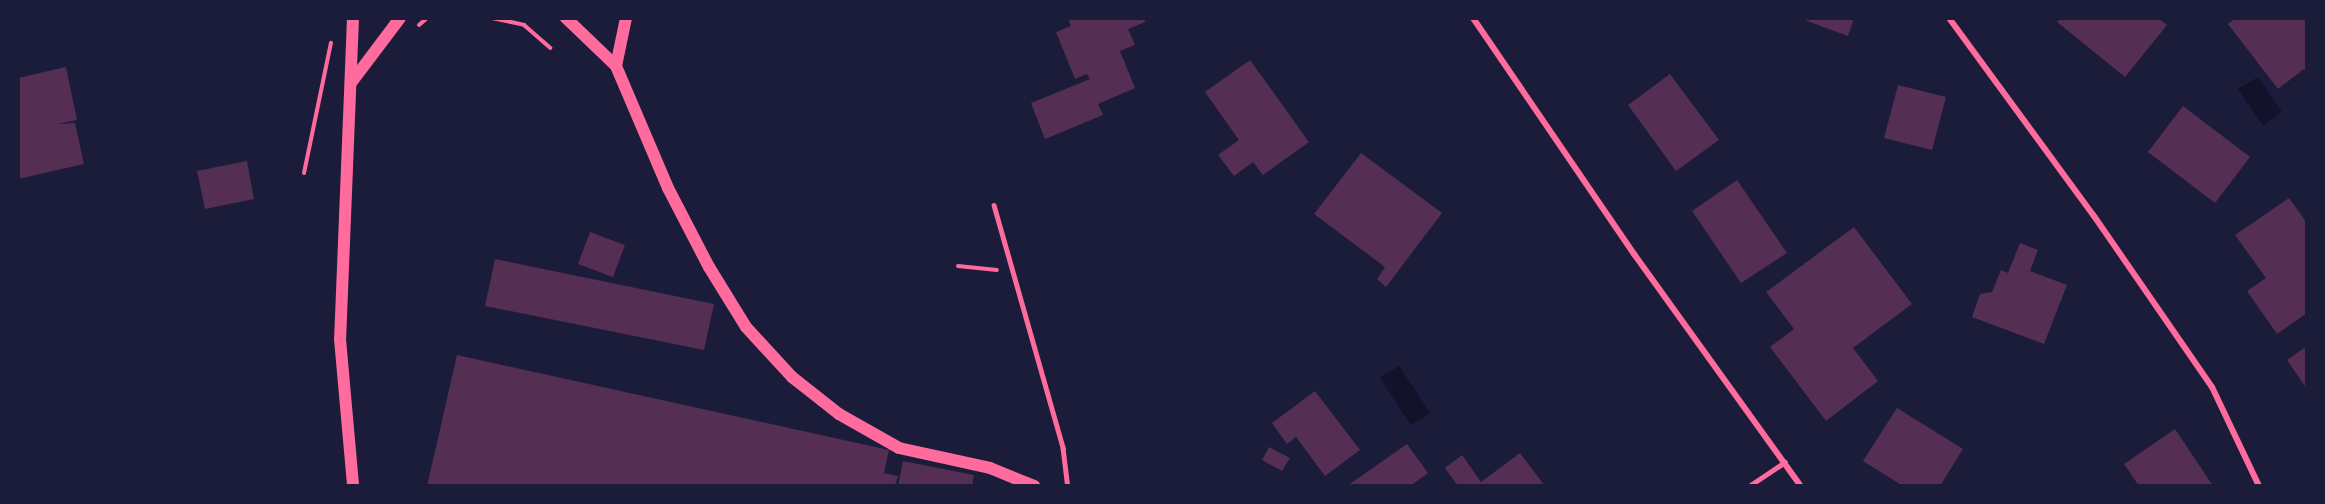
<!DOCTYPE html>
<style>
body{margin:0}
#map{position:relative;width:2325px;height:504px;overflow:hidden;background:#1b1b3a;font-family:"Work Sans",sans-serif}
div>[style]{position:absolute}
.water>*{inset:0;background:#12122b}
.building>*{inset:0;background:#542f53}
.path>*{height:4px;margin:-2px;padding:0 2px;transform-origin:2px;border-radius:2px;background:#ff6b9d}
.service>*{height:4.5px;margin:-2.25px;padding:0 2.25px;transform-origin:2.25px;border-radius:2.25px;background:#ff6b9d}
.minor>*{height:6px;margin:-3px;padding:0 3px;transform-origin:3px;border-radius:3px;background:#ff6b9d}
.secondary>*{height:12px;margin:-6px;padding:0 6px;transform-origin:6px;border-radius:6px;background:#ff6b9d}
span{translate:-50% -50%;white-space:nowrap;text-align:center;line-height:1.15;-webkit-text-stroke:6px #1b1b3a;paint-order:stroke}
.frame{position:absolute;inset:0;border:20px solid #1b1b3a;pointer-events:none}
</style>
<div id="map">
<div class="water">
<i style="clip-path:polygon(2258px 77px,2282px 112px,2263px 126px,2238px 89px)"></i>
<i style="clip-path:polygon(1399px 366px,1430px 413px,1411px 425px,1380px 378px)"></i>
</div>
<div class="building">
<i style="clip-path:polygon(1068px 18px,1144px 18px,1145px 22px,1128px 29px,1135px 45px,1120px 51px,1135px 88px,1098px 104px,1103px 115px,1045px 139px,1031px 103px,1090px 79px,1087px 74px,1075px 79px,1056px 32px,1071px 26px)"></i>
<i style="clip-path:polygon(1799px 18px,1854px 18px,1848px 36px)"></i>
<i style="clip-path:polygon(2061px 18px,2158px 18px,2167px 25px,2125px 77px,2057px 22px)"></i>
<i style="clip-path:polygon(2236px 18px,2307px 18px,2307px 73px,2304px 69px,2278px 89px,2228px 24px)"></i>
<i style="clip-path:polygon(1250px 60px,1309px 142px,1263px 175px,1253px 162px,1234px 176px,1218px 155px,1239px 140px,1205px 92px)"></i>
<i style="clip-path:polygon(66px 67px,77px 120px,57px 124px,75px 123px,84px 164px,18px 179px,18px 78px)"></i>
<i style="clip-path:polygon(1670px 74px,1719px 140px,1676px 171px,1628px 105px)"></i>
<i style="clip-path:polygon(1898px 85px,1946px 97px,1932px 150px,1884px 138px)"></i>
<i style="clip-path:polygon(2183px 106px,2250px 157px,2215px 203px,2148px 152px)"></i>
<i style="clip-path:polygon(1361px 153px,1442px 213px,1386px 287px,1377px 279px,1385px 267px,1314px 214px)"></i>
<i style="clip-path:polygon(247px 161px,254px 199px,205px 209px,197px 171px)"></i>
<i style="clip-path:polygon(1737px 180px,1787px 253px,1741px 283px,1692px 211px)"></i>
<i style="clip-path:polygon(2289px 198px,2307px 223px,2307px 313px,2277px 334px,2247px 291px,2266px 278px,2235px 235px)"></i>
<i style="clip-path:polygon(1854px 227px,1912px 304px,1853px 348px,1878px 381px,1826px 421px,1770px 347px,1794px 329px,1766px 292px)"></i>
<i style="clip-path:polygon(590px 232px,625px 245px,613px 277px,578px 264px)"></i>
<i style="clip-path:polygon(2020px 243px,2038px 250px,2030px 271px,2067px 285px,2044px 344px,1972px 317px,1980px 294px,1992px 292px,2001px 270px,2008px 273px)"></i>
<i style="clip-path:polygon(495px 259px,714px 304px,704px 350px,485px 306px)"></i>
<i style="clip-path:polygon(2307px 346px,2307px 389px,2287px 360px)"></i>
<i style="clip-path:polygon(457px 355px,889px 450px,884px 473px,898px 476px,895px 486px,427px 486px)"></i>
<i style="clip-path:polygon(1315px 391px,1360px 450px,1325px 476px,1296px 437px,1287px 444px,1272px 423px)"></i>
<i style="clip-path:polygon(1897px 408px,1963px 449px,1940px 486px,1903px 486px,1863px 461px)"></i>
<i style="clip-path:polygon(2175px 429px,2213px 486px,2139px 486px,2124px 464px)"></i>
<i style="clip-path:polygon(1407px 444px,1428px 473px,1410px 486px,1347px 486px)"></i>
<i style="clip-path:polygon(1269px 447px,1290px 458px,1282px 471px,1262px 460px)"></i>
<i style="clip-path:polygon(1520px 453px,1545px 486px,1458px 486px,1445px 468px,1462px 455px,1481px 482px)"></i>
<i style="clip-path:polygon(903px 461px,974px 475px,972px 486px,898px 486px)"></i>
</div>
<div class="path">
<i style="left:492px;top:18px;width:33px;rotate:12deg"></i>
<i style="left:524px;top:25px;width:35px;rotate:41deg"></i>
<i style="left:419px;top:25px;width:11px;rotate:-41deg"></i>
<i style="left:304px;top:173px;width:133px;rotate:-78.3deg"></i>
<i style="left:958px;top:266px;width:39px;rotate:6deg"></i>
</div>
<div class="service">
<i style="left:994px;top:205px;width:253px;rotate:74.1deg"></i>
<i style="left:1063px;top:448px;width:38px;rotate:83deg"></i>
<i style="left:1749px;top:486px;width:43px;rotate:-33.7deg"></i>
</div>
<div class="minor">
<i style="left:1473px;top:18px;width:286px;rotate:55.7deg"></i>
<i style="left:1634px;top:254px;width:286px;rotate:54.3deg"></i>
<i style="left:1949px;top:18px;width:245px;rotate:53.8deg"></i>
<i style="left:2094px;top:216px;width:208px;rotate:55.4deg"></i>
<i style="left:2212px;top:387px;width:110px;rotate:64.6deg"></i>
</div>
<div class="secondary">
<i style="left:353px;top:18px;width:321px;rotate:92.3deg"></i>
<i style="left:340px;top:339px;width:148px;rotate:84.9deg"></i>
<i style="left:566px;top:18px;width:69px;rotate:43.8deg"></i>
<i style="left:616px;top:66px;width:133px;rotate:66.9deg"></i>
<i style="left:668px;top:188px;width:89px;rotate:62.6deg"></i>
<i style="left:709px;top:267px;width:70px;rotate:58.3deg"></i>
<i style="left:746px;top:327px;width:68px;rotate:47.4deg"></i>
<i style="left:792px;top:377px;width:60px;rotate:38.2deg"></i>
<i style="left:839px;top:414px;width:69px;rotate:29.5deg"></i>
<i style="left:899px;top:448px;width:93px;rotate:12.4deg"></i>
<i style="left:990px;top:468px;width:48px;rotate:22.2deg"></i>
<i style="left:616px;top:66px;width:49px;rotate:-78.2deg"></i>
<i style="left:351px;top:83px;width:81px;rotate:-53deg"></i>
</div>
<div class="frame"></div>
</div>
